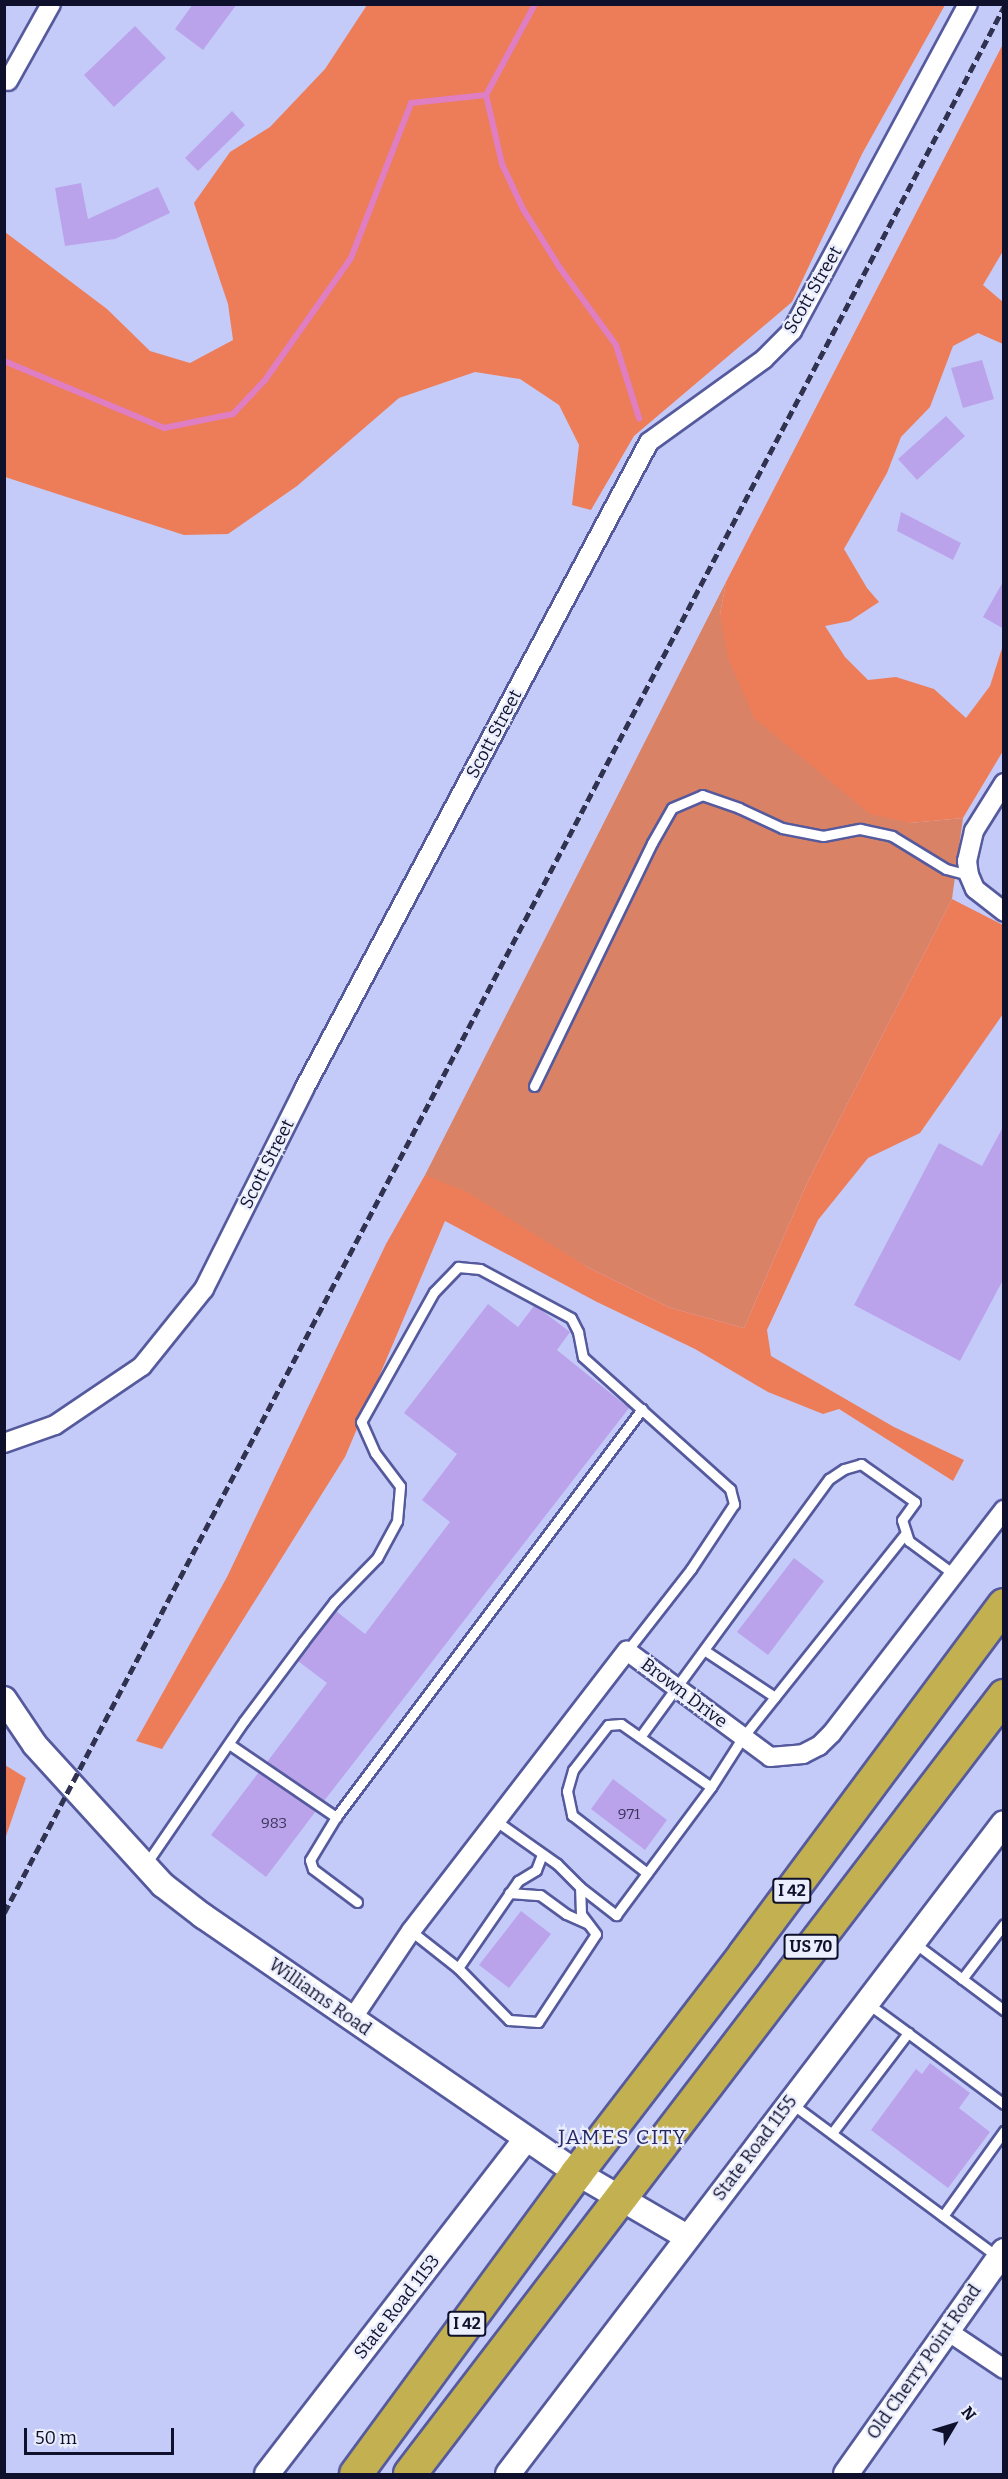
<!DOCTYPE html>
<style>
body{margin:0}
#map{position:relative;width:1008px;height:2479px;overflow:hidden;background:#c4cbf8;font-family:Bitter,serif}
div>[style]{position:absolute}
.green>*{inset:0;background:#d98266}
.forest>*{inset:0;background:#ed7d59}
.stream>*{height:6px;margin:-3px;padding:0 3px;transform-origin:3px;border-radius:3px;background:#df7ec3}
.building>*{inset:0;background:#bba3ec}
.roads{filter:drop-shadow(2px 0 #555a9d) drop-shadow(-2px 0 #555a9d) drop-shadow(0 2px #555a9d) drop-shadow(0 -2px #555a9d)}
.lane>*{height:9px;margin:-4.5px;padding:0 4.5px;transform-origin:4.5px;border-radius:4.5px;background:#fff}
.street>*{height:18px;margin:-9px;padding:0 9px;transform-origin:9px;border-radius:9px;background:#fff}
.secondary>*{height:24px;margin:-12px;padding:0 12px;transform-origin:12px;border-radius:12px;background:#fff}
.highway>*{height:32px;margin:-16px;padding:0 16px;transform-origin:16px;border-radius:16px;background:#c3b051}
.rail>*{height:4.5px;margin-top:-2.25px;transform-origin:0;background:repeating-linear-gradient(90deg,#303250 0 9px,transparent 0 13.5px)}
span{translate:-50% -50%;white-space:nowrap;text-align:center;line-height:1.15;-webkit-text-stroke:4.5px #ebeefd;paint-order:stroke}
.number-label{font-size:15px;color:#3a355b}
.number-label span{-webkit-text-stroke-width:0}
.shield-label span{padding:2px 4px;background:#ebeefd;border:2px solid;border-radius:4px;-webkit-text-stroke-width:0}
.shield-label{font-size:16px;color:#0f102b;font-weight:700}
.street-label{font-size:18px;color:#0f102b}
.quarter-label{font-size:21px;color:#272764;letter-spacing:1.5px}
.frame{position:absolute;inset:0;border:6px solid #0f102b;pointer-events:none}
.north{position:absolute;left:924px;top:2395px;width:60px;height:60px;-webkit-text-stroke:4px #ebeefd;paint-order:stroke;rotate:52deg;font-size:16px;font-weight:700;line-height:24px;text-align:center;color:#0f102b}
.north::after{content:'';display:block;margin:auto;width:21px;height:27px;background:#0f102b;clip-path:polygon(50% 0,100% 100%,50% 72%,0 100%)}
.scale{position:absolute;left:24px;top:2428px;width:150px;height:27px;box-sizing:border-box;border:3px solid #0f102b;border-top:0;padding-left:8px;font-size:18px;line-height:21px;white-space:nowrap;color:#0f102b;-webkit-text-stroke:4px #ebeefd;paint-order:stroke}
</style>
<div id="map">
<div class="green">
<i style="clip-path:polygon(726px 582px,720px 614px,910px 823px,963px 818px,952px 899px,807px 1183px,744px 1328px,671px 1308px,587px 1267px,425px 1175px)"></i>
</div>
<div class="forest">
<i style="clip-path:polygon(367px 5px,945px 5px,862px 154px,792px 302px,634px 436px,591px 510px,572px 505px,579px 445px,559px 405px,520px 379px,475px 372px,399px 398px,297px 486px,228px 534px,184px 535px,5px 477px,5px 232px,107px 309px,150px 351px,190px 363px,233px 340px,228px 304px,194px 203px,230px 152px,270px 127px,325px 69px)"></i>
<i style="clip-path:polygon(1003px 44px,1003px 251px,983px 285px,1003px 302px,1003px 344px,978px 333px,953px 346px,930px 407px,901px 437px,887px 473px,844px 549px,867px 588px,879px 602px,850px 621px,825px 626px,845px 657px,868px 680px,896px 677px,934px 689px,966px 718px,990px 686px,1003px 645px,1003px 751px,963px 818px,910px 823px,870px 814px,754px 718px,728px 658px,720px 614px,726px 582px)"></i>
<i style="clip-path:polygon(952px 899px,1003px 925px,1003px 1014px,920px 1133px,868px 1158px,818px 1220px,767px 1330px,771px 1356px,894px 1427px,964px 1460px,953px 1481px,839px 1409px,823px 1414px,768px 1392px,695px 1349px,597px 1302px,445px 1221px,345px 1457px,162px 1749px,136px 1741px,227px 1577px,386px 1244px,425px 1175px,467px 1192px,587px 1267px,671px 1308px,744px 1328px,807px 1183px)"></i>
<i style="clip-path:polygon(5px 1765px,26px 1778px,5px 1839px)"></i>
</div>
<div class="stream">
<i style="left:486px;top:95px;width:71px;rotate:76.9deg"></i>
<i style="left:502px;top:164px;width:50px;rotate:65deg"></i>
<i style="left:523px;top:209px;width:70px;rotate:57.9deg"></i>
<i style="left:560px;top:268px;width:95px;rotate:54deg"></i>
<i style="left:616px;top:345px;width:77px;rotate:72.5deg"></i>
<i style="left:4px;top:361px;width:173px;rotate:22.7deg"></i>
<i style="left:164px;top:428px;width:70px;rotate:-11.5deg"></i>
<i style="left:233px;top:414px;width:47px;rotate:-46.7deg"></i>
<i style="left:265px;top:380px;width:149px;rotate:-54.8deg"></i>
<i style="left:351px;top:258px;width:166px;rotate:-68.8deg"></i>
<i style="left:411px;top:103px;width:75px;rotate:-6.1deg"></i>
<i style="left:486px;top:95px;width:103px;rotate:-61.7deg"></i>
</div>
<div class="building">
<i style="clip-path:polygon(193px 4px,237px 4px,203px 50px,175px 29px)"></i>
<i style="clip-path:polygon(135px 26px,166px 58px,114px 107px,84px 75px)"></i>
<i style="clip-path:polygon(232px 111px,245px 125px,198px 171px,185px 158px)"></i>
<i style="clip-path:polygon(81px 183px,88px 219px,158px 187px,170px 213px,115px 239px,65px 246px,55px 188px)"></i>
<i style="clip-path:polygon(982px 360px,994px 399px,963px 408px,951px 368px)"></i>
<i style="clip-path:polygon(946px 416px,965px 436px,917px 480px,898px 459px)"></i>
<i style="clip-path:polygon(901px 512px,961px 543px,953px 560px,897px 531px)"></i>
<i style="clip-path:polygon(1004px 580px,1004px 629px,983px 617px)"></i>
<i style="clip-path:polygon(1004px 1125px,1004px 1278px,960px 1361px,854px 1305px,939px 1143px,982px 1166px)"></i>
<i style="clip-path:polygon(488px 1304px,518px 1327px,534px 1306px,541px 1310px,570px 1332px,557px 1350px,629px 1408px,324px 1801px,267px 1762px,327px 1683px,298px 1661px,336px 1611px,365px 1634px,450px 1522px,422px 1500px,457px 1454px,404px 1413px)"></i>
<i style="clip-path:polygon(794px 1558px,824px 1581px,768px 1655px,737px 1632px)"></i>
<i style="clip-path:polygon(259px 1772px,316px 1811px,266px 1877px,211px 1835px)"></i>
<i style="clip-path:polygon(613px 1779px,667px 1820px,645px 1850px,591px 1809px)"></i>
<i style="clip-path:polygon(521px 1911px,551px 1934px,509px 1988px,479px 1965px)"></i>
<i style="clip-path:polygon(930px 2063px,970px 2093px,959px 2108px,990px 2132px,948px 2188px,871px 2130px,916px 2069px,922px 2074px)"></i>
</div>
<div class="roads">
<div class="lane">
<i style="left:534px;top:1086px;width:270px;rotate:-64.1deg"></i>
<i style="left:652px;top:843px;width:40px;rotate:-60.3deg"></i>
<i style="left:672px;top:808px;width:33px;rotate:-23deg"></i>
<i style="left:702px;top:795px;width:39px;rotate:19deg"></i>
<i style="left:739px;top:808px;width:47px;rotate:24.9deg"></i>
<i style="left:782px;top:828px;width:42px;rotate:11deg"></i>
<i style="left:823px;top:836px;width:38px;rotate:-11deg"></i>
<i style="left:860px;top:829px;width:33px;rotate:12deg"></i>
<i style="left:892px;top:836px;width:63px;rotate:31.4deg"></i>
<i style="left:946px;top:869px;width:24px;rotate:15deg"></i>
<i style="left:704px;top:1650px;width:85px;rotate:33.5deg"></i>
<i style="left:640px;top:1737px;width:320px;rotate:-53.8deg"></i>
<i style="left:829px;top:1479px;width:18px;rotate:-34deg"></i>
<i style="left:844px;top:1469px;width:18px;rotate:-16deg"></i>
<i style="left:861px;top:1464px;width:66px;rotate:35.1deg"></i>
<i style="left:915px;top:1502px;width:22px;rotate:126deg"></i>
<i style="left:902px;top:1520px;width:22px;rotate:72deg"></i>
<i style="left:909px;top:1541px;width:57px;rotate:36.5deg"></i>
<i style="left:229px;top:1744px;width:130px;rotate:34.3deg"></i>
<i style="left:336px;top:1817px;width:50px;rotate:121.2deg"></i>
<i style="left:310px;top:1860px;width:9px;rotate:72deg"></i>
<i style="left:313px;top:1869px;width:55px;rotate:36.9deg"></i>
<i style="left:711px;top:1787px;width:59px;rotate:-57.4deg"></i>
<i style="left:743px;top:1737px;width:261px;rotate:-51.4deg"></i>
<i style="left:336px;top:1817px;width:510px;rotate:-53.13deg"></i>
<i style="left:146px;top:1864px;width:173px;rotate:-55.6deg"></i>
<i style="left:244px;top:1721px;width:99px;rotate:-53.2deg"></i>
<i style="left:303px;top:1642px;width:51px;rotate:-52.2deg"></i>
<i style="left:334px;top:1602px;width:62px;rotate:-45.7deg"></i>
<i style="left:377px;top:1558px;width:42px;rotate:-61.6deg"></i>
<i style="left:397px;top:1521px;width:35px;rotate:-85deg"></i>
<i style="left:400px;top:1486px;width:41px;rotate:-127.1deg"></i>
<i style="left:375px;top:1453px;width:34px;rotate:-114deg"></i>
<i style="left:361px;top:1422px;width:149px;rotate:-60.7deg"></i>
<i style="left:434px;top:1292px;width:35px;rotate:-46deg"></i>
<i style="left:458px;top:1267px;width:22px;rotate:5deg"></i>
<i style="left:480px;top:1269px;width:103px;rotate:28.3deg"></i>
<i style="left:571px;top:1318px;width:16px;rotate:63deg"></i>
<i style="left:578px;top:1332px;width:25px;rotate:79deg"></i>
<i style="left:583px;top:1357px;width:198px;rotate:41.9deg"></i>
<i style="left:730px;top:1489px;width:16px;rotate:75deg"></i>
<i style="left:734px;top:1504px;width:78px;rotate:123.5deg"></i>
<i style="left:691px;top:1569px;width:104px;rotate:128deg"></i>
<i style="left:580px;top:1887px;width:46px;rotate:37.9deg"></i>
<i style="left:616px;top:1915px;width:159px;rotate:-53.4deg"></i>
<i style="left:711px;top:1787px;width:110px;rotate:-145deg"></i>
<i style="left:621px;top:1724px;width:13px;rotate:176deg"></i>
<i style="left:608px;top:1725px;width:57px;rotate:127.9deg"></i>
<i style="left:573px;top:1770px;width:22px;rotate:106deg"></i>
<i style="left:567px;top:1791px;width:25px;rotate:78deg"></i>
<i style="left:572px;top:1815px;width:95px;rotate:37.7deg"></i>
<i style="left:509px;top:1893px;width:31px;rotate:4deg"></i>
<i style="left:540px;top:1895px;width:32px;rotate:36deg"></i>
<i style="left:566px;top:1914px;width:24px;rotate:24deg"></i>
<i style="left:411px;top:1931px;width:60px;rotate:38.2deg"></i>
<i style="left:458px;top:1968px;width:73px;rotate:45.6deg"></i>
<i style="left:509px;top:2020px;width:29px;rotate:4deg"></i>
<i style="left:538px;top:2022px;width:105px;rotate:-56.6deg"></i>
<i style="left:596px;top:1934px;width:25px;rotate:-127deg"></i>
<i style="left:581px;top:1914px;width:27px;rotate:-92deg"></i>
<i style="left:580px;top:1887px;width:33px;rotate:-135deg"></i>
<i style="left:557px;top:1864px;width:75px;rotate:-144.8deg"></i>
<i style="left:913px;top:1942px;width:114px;rotate:36.8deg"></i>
<i style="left:458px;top:1968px;width:106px;rotate:-55.4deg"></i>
<i style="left:518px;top:1881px;width:21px;rotate:-31deg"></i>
<i style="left:536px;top:1870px;width:17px;rotate:-69deg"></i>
<i style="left:962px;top:1979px;width:69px;rotate:-52.6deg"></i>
<i style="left:867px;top:2003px;width:51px;rotate:36.2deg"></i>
<i style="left:792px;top:2104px;width:258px;rotate:36.6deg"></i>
<i style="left:832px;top:2133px;width:126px;rotate:-52.8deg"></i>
<i style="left:908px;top:2033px;width:119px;rotate:36.5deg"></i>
<i style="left:943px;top:2216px;width:105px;rotate:-54.3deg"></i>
</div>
<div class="street">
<i style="left:8px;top:81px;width:88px;rotate:-60.8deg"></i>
<i style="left:1004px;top:783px;width:57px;rotate:122deg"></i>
<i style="left:974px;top:831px;width:31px;rotate:103deg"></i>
<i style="left:967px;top:861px;width:14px;rotate:82deg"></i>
<i style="left:969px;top:875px;width:15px;rotate:67deg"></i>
<i style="left:975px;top:889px;width:37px;rotate:38deg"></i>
<i style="left:4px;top:1443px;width:54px;rotate:-19.4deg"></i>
<i style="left:55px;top:1425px;width:105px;rotate:-34.1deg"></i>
<i style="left:142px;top:1366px;width:99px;rotate:-51.2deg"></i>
<i style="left:204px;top:1289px;width:224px;rotate:-63.4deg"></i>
<i style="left:304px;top:1089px;width:733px;rotate:-61.93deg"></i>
<i style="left:649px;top:442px;width:142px;rotate:-35.8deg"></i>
<i style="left:764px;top:359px;width:40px;rotate:-45deg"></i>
<i style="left:792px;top:331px;width:371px;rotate:-61.7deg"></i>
<i style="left:352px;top:2019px;width:106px;rotate:-56.2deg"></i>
<i style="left:411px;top:1931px;width:354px;rotate:-52.4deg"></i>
<i style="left:627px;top:1651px;width:178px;rotate:36.5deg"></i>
<i style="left:770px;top:1757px;width:33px;rotate:-5deg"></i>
<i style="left:803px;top:1754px;width:18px;rotate:-27deg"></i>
<i style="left:819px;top:1746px;width:18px;rotate:-45deg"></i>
<i style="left:832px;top:1733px;width:282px;rotate:-52.4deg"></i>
<i style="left:946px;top:2330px;width:70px;rotate:33.9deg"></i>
</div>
<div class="secondary">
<i style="left:4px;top:1699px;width:55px;rotate:56deg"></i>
<i style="left:35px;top:1745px;width:190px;rotate:47.6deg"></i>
<i style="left:163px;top:1885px;width:51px;rotate:37.8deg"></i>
<i style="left:203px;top:1916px;width:454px;rotate:34.5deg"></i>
<i style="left:577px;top:2173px;width:127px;rotate:30.2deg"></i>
<i style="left:267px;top:2474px;width:423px;rotate:-52.3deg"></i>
<i style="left:508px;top:2474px;width:818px;rotate:-52.7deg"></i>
<i style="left:846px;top:2474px;width:273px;rotate:-54.7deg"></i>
</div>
<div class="highway">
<i style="left:356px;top:2474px;width:373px;rotate:-53.7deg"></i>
<i style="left:577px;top:2173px;width:275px;rotate:-52.5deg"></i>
<i style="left:744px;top:1955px;width:436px;rotate:-53.4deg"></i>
<i style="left:410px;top:2474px;width:979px;rotate:-52.64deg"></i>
</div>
</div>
<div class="rail">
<i style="left:4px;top:1913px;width:2152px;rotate:-62.32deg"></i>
</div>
<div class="number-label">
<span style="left:629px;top:1815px">971</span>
<span style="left:274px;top:1824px">983</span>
</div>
<div class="shield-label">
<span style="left:792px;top:1891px">I 42</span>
<span style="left:811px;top:1947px">US 70</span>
<span style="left:467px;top:2324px">I 42</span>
</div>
<div class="street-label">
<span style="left:813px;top:290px;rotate:-60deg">Scott Street</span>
<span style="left:494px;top:734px;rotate:-62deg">Scott Street</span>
<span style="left:267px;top:1164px;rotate:-63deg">Scott Street</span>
<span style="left:684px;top:1693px;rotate:37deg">Brown Drive</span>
<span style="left:320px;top:1997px;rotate:35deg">Williams Road</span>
<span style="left:755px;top:2148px;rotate:-53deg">State Road 1155</span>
<span style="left:397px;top:2307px;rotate:-52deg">State Road 1153</span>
<span style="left:924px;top:2362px;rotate:-55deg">Old Cherry Point Road</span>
</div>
<div class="quarter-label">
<span style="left:623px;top:2137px">JAMES CITY</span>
</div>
<div class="frame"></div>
<div class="north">N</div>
<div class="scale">50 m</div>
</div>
